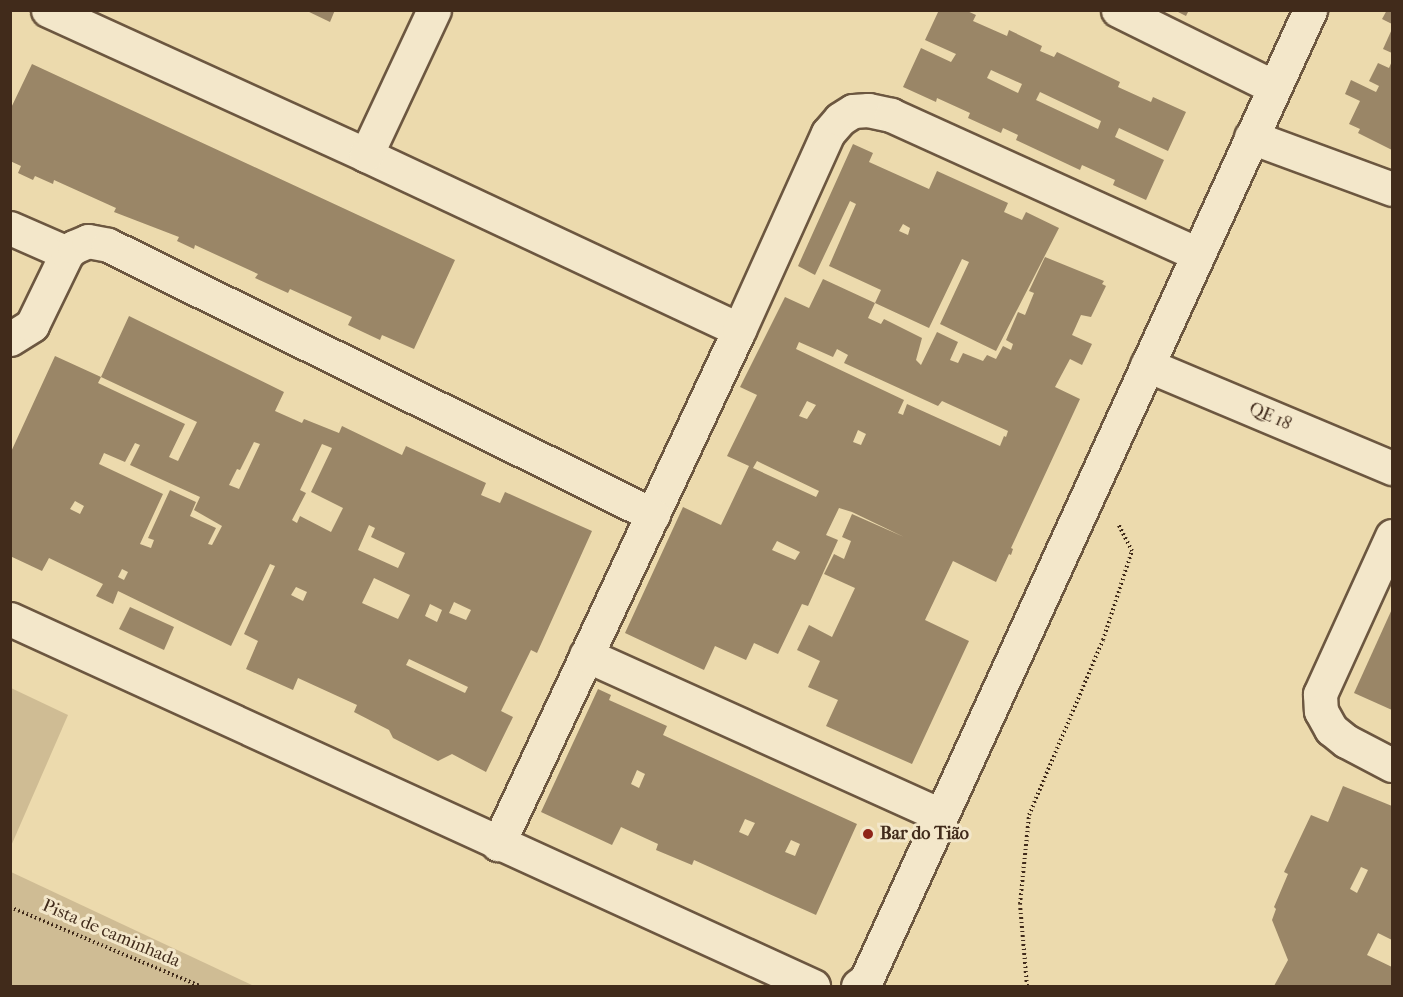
<!DOCTYPE html>
<meta charset="utf-8">
<style>
body{margin:0}
#map{position:relative;width:1403px;height:997px;overflow:hidden;background:#ecdaad;font-family:"IM FELL French Canon",serif}
div>[style]{position:absolute}
.green>*{inset:0;background:#cfbc94}
.building>*{inset:0;background:#9a8667}
.path>*{height:4px;margin-top:-2px;transform-origin:0;background:repeating-linear-gradient(90deg,#412b1b 0 1.5px,transparent 0 4.5px)}
.roads{filter:drop-shadow(2px 0 #6c5740) drop-shadow(-2px 0 #6c5740) drop-shadow(0 2px #6c5740) drop-shadow(0 -2px #6c5740)}
.minor>*{height:33px;margin:-16.5px;padding:0 16.5px;transform-origin:16.5px;border-radius:16.5px;background:#f3e7ca}
.dots>*{width:16px;height:16px;translate:-50% -50%;box-sizing:border-box;border:3px solid #f3e7ca;border-radius:50%}
span{translate:-50% -50%;white-space:nowrap;text-align:center;line-height:1.15;-webkit-text-stroke:6px #f3e7ca;paint-order:stroke}
.street-label{font-size:18px;color:#412b1b}
.poi-label{font-size:18px;color:#412b1b;font-weight:700}
.left{translate:0 -50%;text-align:left}
.frame{position:absolute;inset:0;border:12px solid #412b1b;pointer-events:none}
</style>
<div id="map">
<div class="green">
<i style="clip-path:polygon(11px 688px,68px 715px,11px 846px)"></i>
<i style="clip-path:polygon(10px 872px,11px 872px,254px 986px,11px 986px)"></i>
</div>
<div class="building">
<i style="clip-path:polygon(305px 10px,335px 10px,330px 22px)"></i>
<i style="clip-path:polygon(evenodd,939px 10px,965px 10px,976px 15px,973px 21px,1007px 36px,1009px 30px,1042px 46px,1040px 51px,1054px 57px,1057px 52px,1120px 82px,1118px 87px,1151px 102px,1153px 97px,1186px 112px,1168px 151px,1119px 128px,1115px 137px,1164px 160px,1146px 200px,1113px 185px,1115px 180px,1082px 165px,1080px 170px,1016px 140px,1018px 135px,1003px 128px,1001px 133px,968px 118px,970px 113px,937px 98px,936px 102px,903px 87px,921px 48px,951px 62px,956px 54px,925px 40px,939px 10px,991px 70px,1022px 84px,1018px 93px,987px 78px,991px 70px,939px 10px,1040px 92px,1101px 121px,1098px 129px,1036px 100px,1040px 92px)"></i>
<i style="clip-path:polygon(1174px 10px,1189px 10px,1186px 16px)"></i>
<i style="clip-path:polygon(1387px 10px,1392px 10px,1392px 24px,1382px 19px)"></i>
<i style="clip-path:polygon(1392px 29px,1392px 53px,1383px 49px)"></i>
<i style="clip-path:polygon(1392px 61px,1392px 150px,1358px 133px,1360px 129px,1349px 124px,1360px 101px,1345px 94px,1351px 80px,1376px 92px,1379px 86px,1369px 81px,1378px 63px,1389px 68px)"></i>
<i style="clip-path:polygon(32px 64px,455px 260px,414px 349px,382px 335px,380px 340px,348px 325px,352px 317px,290px 289px,288px 293px,255px 278px,258px 274px,195px 245px,194px 249px,177px 241px,179px 237px,114px 212px,116px 208px,54px 180px,53px 184px,35px 176px,33px 180px,18px 173px,21px 166px,10px 161px,10px 110px)"></i>
<i style="clip-path:polygon(evenodd,853px 144px,873px 153px,869px 162px,929px 189px,937px 171px,1008px 203px,1004px 212px,1022px 220px,1026px 212px,1059px 228px,996px 351px,940px 324px,969px 262px,962px 259px,929px 328px,875px 303px,881px 290px,829px 266px,856px 204px,850px 201px,815px 275px,798px 266px,853px 144px,903px 224px,910px 228px,908px 235px,899px 231px,903px 224px)"></i>
<i style="clip-path:polygon(evenodd,1045px 257px,1104px 281px,1102px 284px,1106px 286px,1091px 317px,1081px 315px,1072px 335px,1092px 344px,1082px 365px,1070px 359px,1055px 387px,1080px 399px,1011px 548px,1013px 549px,1011px 555px,1009px 554px,996px 582px,953px 561px,925px 620px,969px 641px,912px 764px,826px 726px,838px 700px,808px 687px,820px 661px,797px 650px,809px 625px,832px 637px,855px 588px,824px 574px,834px 554px,844px 559px,851px 541px,842px 537px,852px 514px,904px 537px,852px 512px,839px 508px,826px 535px,838px 540px,808px 606px,802px 604px,778px 654px,754px 643px,746px 660px,715px 646px,704px 670px,625px 633px,683px 507px,721px 525px,749px 466px,727px 456px,757px 395px,740px 387px,785px 297px,809px 308px,823px 279px,875px 303px,868px 318px,881px 324px,884px 319px,922px 338px,916px 360px,921px 365px,937px 332px,958px 342px,950px 360px,958px 363px,963px 353px,983px 361px,987px 355px,996px 359px,1003px 346px,1011px 350px,1013px 344px,1006px 340px,1018px 312px,1025px 315px,1034px 293px,1029px 291px,1045px 257px,799px 342px,833px 357px,837px 349px,848px 355px,844px 363px,938px 406px,942px 401px,1008px 431px,1006px 437px,1004px 436px,1000px 446px,907px 404px,903px 415px,898px 413px,904px 400px,796px 349px,799px 342px,1045px 257px,807px 401px,816px 405px,807px 419px,799px 416px,807px 401px,1045px 257px,858px 430px,866px 434px,861px 445px,853px 442px,858px 430px,1045px 257px,757px 461px,819px 491px,816px 497px,753px 468px,757px 461px,1045px 257px,777px 541px,800px 552px,795px 560px,772px 550px,777px 541px)"></i>
<i style="clip-path:polygon(evenodd,129px 316px,284px 392px,275px 411px,302px 423px,304px 419px,339px 433px,342px 426px,402px 455px,406px 446px,486px 483px,481px 495px,500px 503px,505px 492px,592px 531px,537px 653px,531px 650px,501px 711px,513px 717px,486px 772px,452px 754px,438px 761px,393px 738px,389px 730px,354px 712px,357px 705px,298px 678px,293px 690px,246px 669px,258px 641px,244px 634px,275px 566px,270px 564px,231px 646px,118px 591px,113px 604px,96px 596px,103px 584px,49px 558px,42px 571px,10px 556px,10px 454px,55px 356px,101px 377px,98px 383px,185px 424px,169px 457px,178px 461px,197px 422px,101px 377px,129px 316px,254px 442px,260px 444px,239px 489px,229px 485px,237px 469px,240px 470px,254px 442px,129px 316px,135px 443px,140px 445px,130px 465px,200px 497px,194px 510px,222px 526px,212px 545px,208px 544px,216px 528px,190px 516px,196px 502px,170px 490px,148px 538px,154px 540px,151px 548px,140px 544px,163px 494px,99px 464px,104px 453px,125px 462px,135px 443px,129px 316px,322px 444px,332px 448px,311px 492px,343px 508px,331px 532px,300px 516px,297px 523px,292px 520px,306px 493px,300px 490px,322px 444px,129px 316px,75px 501px,84px 506px,80px 514px,70px 509px,75px 501px,129px 316px,369px 525px,375px 528px,371px 537px,405px 553px,398px 568px,358px 550px,369px 525px,129px 316px,122px 569px,128px 572px,124px 580px,118px 577px,122px 569px,129px 316px,374px 578px,410px 595px,398px 619px,362px 603px,374px 578px,129px 316px,296px 587px,307px 592px,303px 601px,291px 595px,296px 587px,129px 316px,454px 602px,471px 610px,466px 620px,449px 613px,454px 602px,129px 316px,430px 604px,442px 610px,437px 622px,425px 616px,430px 604px,129px 316px,409px 659px,468px 687px,465px 693px,406px 665px,409px 659px)"></i>
<i style="clip-path:polygon(130px 607px,174px 627px,164px 650px,119px 629px)"></i>
<i style="clip-path:polygon(1392px 609px,1392px 710px,1354px 693px)"></i>
<i style="clip-path:polygon(evenodd,598px 689px,611px 695px,609px 700px,667px 726px,663px 735px,857px 824px,816px 915px,694px 860px,692px 865px,656px 850px,658px 844px,621px 827px,612px 845px,541px 812px,598px 689px,637px 770px,645px 774px,639px 788px,631px 784px,637px 770px,598px 689px,745px 819px,755px 823px,748px 836px,739px 832px,745px 819px,598px 689px,791px 840px,800px 844px,795px 856px,785px 852px,791px 840px)"></i>
<i style="clip-path:polygon(evenodd,1343px 786px,1392px 806px,1392px 940px,1378px 933px,1367px 955px,1392px 967px,1392px 986px,1274px 986px,1288px 960px,1272px 920px,1276px 909px,1274px 907px,1288px 874px,1284px 872px,1311px 815px,1328px 822px,1343px 786px,1361px 867px,1368px 870px,1357px 893px,1350px 889px,1361px 867px)"></i>
</div>
<div class="path">
<i style="left:10px;top:907px;width:206px;rotate:22.6deg"></i>
<i style="left:1027px;top:986px;width:82px;rotate:-94.9deg"></i>
<i style="left:1020px;top:904px;width:89px;rotate:-84.2deg"></i>
<i style="left:1029px;top:815px;width:190px;rotate:-67.1deg"></i>
<i style="left:1103px;top:640px;width:94px;rotate:-72deg"></i>
<i style="left:1132px;top:551px;width:29px;rotate:-117deg"></i>
</div>
<div class="roads">
<div class="minor">
<i style="left:48px;top:10px;width:349px;rotate:24.5deg"></i>
<i style="left:366px;top:155px;width:412px;rotate:25.1deg"></i>
<i style="left:739px;top:330px;width:568px;rotate:115.12deg"></i>
<i style="left:1118px;top:10px;width:174px;rotate:26.3deg"></i>
<i style="left:1251px;top:137px;width:150px;rotate:20.2deg"></i>
<i style="left:366px;top:155px;width:160px;rotate:-64.9deg"></i>
<i style="left:10px;top:228px;width:62px;rotate:23.7deg"></i>
<i style="left:739px;top:330px;width:216px;rotate:-65.7deg"></i>
<i style="left:828px;top:133px;width:18px;rotate:-49deg"></i>
<i style="left:840px;top:119px;width:15px;rotate:-32deg"></i>
<i style="left:853px;top:111px;width:15px;rotate:-4deg"></i>
<i style="left:868px;top:110px;width:24px;rotate:12deg"></i>
<i style="left:891px;top:115px;width:337px;rotate:24.4deg"></i>
<i style="left:10px;top:339px;width:26px;rotate:-32deg"></i>
<i style="left:32px;top:325px;width:80px;rotate:-64.1deg"></i>
<i style="left:67px;top:253px;width:9px;rotate:-41deg"></i>
<i style="left:74px;top:247px;width:15px;rotate:-23deg"></i>
<i style="left:88px;top:241px;width:20px;rotate:11deg"></i>
<i style="left:108px;top:245px;width:608px;rotate:26.35deg"></i>
<i style="left:1147px;top:365px;width:266px;rotate:22.8deg"></i>
<i style="left:1392px;top:536px;width:174px;rotate:114.5deg"></i>
<i style="left:1320px;top:694px;width:17px;rotate:87deg"></i>
<i style="left:1321px;top:711px;width:21px;rotate:61deg"></i>
<i style="left:1331px;top:729px;width:19px;rotate:39deg"></i>
<i style="left:1346px;top:741px;width:52px;rotate:27.6deg"></i>
<i style="left:10px;top:619px;width:883px;rotate:24.56deg"></i>
<i style="left:586px;top:655px;width:388px;rotate:24.3deg"></i>
<i style="left:858px;top:986px;width:10px;rotate:-37deg"></i>
<i style="left:866px;top:980px;width:1067px;rotate:-65.4deg"></i>
</div>
</div>
<div class="dots">
<i style="left:868px;top:834px;background:#8f2418"></i>
</div>
<div class="street-label">
<span style="left:1270px;top:417px;rotate:23deg">QE 18</span>
<span style="left:111px;top:934px;rotate:23deg">Pista de caminhada</span>
</div>
<div class="poi-label">
<span class="left" style="left:880px;top:834px">Bar do Tião</span>
</div>
<div class="frame"></div>
</div>
